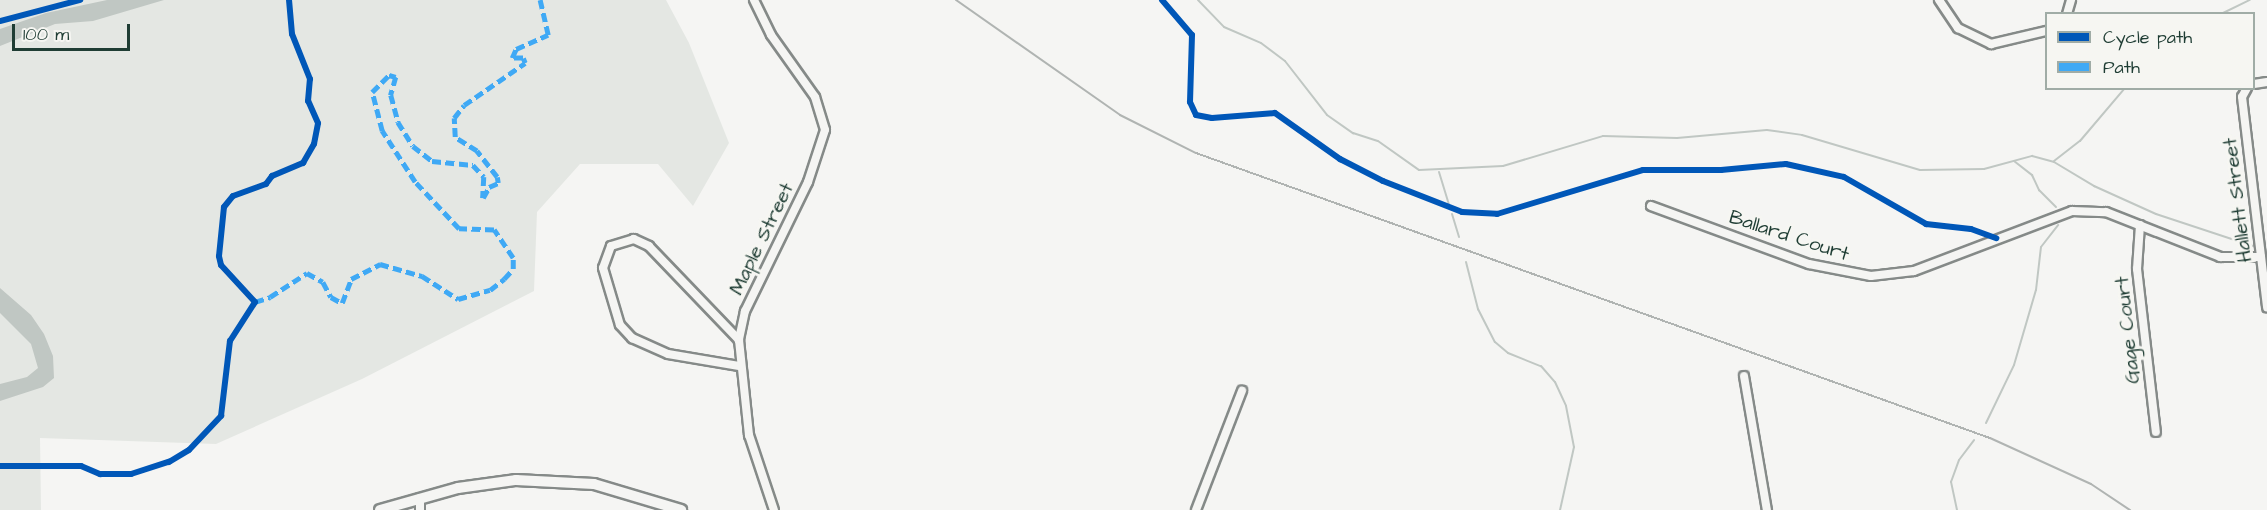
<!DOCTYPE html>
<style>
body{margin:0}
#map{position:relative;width:2267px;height:510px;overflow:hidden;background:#f5f5f3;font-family:"Architects Daughter",sans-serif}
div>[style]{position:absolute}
.green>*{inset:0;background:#e4e7e3}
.water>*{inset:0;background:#c0c7c3}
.stream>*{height:2px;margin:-1px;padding:0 1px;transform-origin:1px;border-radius:1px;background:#c0c7c3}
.roads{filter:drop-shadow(2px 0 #858a88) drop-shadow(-2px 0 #858a88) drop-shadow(0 2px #858a88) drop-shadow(0 -2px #858a88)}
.minor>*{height:8px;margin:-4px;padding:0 4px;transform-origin:4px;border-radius:4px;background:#f5f5f3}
.major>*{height:10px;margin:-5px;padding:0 5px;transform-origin:5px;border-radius:5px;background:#f5f5f3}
.rail>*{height:2px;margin:-1px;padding:0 1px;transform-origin:1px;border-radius:1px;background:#b0b4b2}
.quiet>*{height:4.5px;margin-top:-2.25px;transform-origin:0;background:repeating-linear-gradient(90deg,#3fa9f5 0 9px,transparent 0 13.5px)}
.cycleway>*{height:6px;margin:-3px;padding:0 3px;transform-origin:3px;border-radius:3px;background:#0057b8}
span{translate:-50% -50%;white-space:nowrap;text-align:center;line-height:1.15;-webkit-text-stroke:6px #f6f6f2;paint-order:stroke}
.street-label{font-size:20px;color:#1f3d34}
.legend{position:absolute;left:2045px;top:12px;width:210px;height:78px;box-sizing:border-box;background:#f6f6f2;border:2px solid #a0aca6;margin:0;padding:8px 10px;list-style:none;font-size:18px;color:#1f3d34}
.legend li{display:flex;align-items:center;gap:12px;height:30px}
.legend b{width:30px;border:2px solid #a0aca6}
.scale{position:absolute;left:12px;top:24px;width:118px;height:27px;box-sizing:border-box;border:3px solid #1f3d34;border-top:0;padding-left:8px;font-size:18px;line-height:21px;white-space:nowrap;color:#1f3d34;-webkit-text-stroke:4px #f6f6f2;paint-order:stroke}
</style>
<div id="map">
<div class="green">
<i style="clip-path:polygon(0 0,666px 0,689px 43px,729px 143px,693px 206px,658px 164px,580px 164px,537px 212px,534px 291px,362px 379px,216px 444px,40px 438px,41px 510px,0 510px)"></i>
</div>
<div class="water">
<i style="clip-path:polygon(107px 0,164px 0,93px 21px,55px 24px,0 46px,0 29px,46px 13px)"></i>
<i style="clip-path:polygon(0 288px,31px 315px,44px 334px,53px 356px,54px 378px,43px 387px,0 401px,0 384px,27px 377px,38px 368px,31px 344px,0 313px)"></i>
</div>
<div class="stream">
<i style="left:1198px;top:0;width:37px;rotate:46deg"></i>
<i style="left:1224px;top:27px;width:40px;rotate:23.4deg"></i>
<i style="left:1261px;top:43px;width:30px;rotate:37deg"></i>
<i style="left:1285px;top:61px;width:68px;rotate:52.1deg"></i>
<i style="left:1327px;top:115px;width:32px;rotate:35deg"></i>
<i style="left:1353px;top:133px;width:26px;rotate:18deg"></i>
<i style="left:1378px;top:141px;width:50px;rotate:35.3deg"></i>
<i style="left:1419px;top:170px;width:84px;rotate:-2.7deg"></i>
<i style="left:1503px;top:166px;width:104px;rotate:-16.7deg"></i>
<i style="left:1603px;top:136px;width:74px;rotate:1.5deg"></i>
<i style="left:1677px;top:138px;width:90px;rotate:-5.1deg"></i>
<i style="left:1767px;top:130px;width:35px;rotate:8deg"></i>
<i style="left:1802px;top:135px;width:123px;rotate:16.5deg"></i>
<i style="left:1920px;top:170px;width:64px;rotate:-0.9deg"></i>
<i style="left:1984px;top:169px;width:50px;rotate:-15.2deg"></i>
<i style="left:2032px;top:156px;width:23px;rotate:15deg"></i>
<i style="left:2054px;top:162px;width:47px;rotate:31deg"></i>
<i style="left:2094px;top:186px;width:68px;rotate:24.3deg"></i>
<i style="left:2156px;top:214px;width:102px;rotate:18.3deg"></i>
<i style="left:2221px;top:14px;width:32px;rotate:-26deg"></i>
<i style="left:2014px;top:161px;width:23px;rotate:38deg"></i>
<i style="left:2032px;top:175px;width:17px;rotate:65deg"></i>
<i style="left:2039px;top:190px;width:24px;rotate:45deg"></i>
<i style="left:2054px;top:161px;width:33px;rotate:-38deg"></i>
<i style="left:2080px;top:141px;width:70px;rotate:-49.7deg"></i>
<i style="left:1439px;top:172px;width:34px;rotate:73deg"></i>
<i style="left:1452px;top:214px;width:24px;rotate:73deg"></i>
<i style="left:1466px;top:262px;width:49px;rotate:75.7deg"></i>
<i style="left:1478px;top:309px;width:37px;rotate:63deg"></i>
<i style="left:1495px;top:342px;width:17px;rotate:40deg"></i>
<i style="left:1508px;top:353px;width:35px;rotate:22deg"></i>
<i style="left:1541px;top:366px;width:21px;rotate:49deg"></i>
<i style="left:1555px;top:382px;width:26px;rotate:65deg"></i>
<i style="left:1566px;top:406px;width:42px;rotate:79deg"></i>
<i style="left:1574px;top:447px;width:65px;rotate:102.5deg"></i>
<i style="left:1986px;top:423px;width:64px;rotate:-64.2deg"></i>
<i style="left:2014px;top:365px;width:78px;rotate:-73.7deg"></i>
<i style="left:2036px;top:290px;width:43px;rotate:-83.4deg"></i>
<i style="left:2041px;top:247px;width:28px;rotate:-52deg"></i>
<i style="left:1957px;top:510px;width:29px;rotate:-102deg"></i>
<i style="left:1951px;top:482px;width:23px;rotate:-70deg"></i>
<i style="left:1959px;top:460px;width:25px;rotate:-53deg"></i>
</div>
<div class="roads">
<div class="minor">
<i style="left:754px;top:0;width:39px;rotate:64deg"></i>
<i style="left:771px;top:35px;width:76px;rotate:54.6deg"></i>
<i style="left:815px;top:97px;width:34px;rotate:73deg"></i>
<i style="left:825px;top:130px;width:55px;rotate:108.1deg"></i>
<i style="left:808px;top:182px;width:144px;rotate:116deg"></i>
<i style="left:745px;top:311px;width:30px;rotate:102deg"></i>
<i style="left:739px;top:340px;width:96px;rotate:84deg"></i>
<i style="left:749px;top:435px;width:79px;rotate:71.6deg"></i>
<i style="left:1939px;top:0;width:34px;rotate:56deg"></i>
<i style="left:1958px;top:28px;width:37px;rotate:26deg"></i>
<i style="left:1991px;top:44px;width:57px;rotate:-13.3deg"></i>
<i style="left:2067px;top:14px;width:15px;rotate:-74deg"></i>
<i style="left:2254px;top:84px;width:13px;rotate:-9deg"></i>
<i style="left:2247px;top:88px;width:10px;rotate:119deg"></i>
<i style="left:2242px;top:97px;width:212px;rotate:83.2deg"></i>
<i style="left:1651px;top:206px;width:168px;rotate:20.2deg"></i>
<i style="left:1809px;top:264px;width:63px;rotate:11deg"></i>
<i style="left:1871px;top:276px;width:43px;rotate:-6.6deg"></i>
<i style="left:1914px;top:271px;width:169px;rotate:-20.8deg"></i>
<i style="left:2072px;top:211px;width:34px;rotate:2deg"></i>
<i style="left:2106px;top:212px;width:123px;rotate:21.5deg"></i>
<i style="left:2220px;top:257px;width:41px"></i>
<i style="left:2140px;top:225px;width:44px;rotate:93.9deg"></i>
<i style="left:2137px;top:269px;width:164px;rotate:83.4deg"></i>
<i style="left:739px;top:340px;width:130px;rotate:-133.8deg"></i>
<i style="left:649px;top:246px;width:17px;rotate:-155deg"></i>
<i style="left:634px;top:239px;width:24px;rotate:163deg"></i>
<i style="left:611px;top:246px;width:23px;rotate:110deg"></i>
<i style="left:603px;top:268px;width:59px;rotate:73.4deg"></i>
<i style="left:620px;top:325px;width:18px;rotate:47deg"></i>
<i style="left:632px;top:338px;width:39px;rotate:24deg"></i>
<i style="left:668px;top:354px;width:72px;rotate:9.6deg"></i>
<i style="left:1744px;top:376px;width:136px;rotate:80.3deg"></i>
<i style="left:420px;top:510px;width:12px;rotate:-90deg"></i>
<i style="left:1196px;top:510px;width:128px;rotate:-68.9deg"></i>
</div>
<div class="major">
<i style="left:380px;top:510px;width:81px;rotate:-15.8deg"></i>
<i style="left:458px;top:488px;width:59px;rotate:-7.9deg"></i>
<i style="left:516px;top:480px;width:78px;rotate:2.9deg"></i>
<i style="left:594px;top:484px;width:91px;rotate:16.6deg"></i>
</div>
</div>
<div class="rail">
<i style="left:956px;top:0;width:200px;rotate:35deg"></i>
<i style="left:1120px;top:115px;width:85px;rotate:26.6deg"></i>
<i style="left:1196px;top:153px;width:844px;rotate:19.75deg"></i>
<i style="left:1990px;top:438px;width:111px;rotate:24.5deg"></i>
<i style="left:2091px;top:484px;width:47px;rotate:33.7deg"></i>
</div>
<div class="quiet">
<i style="left:255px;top:302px;width:16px;rotate:-18deg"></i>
<i style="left:270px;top:297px;width:44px;rotate:-33deg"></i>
<i style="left:307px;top:273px;width:18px;rotate:29deg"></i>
<i style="left:323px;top:282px;width:17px;rotate:62deg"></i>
<i style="left:331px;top:297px;width:13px;rotate:29deg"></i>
<i style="left:342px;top:303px;width:26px;rotate:-69deg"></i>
<i style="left:351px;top:279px;width:33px;rotate:-27deg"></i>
<i style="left:380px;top:264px;width:44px;rotate:15.9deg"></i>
<i style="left:422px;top:276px;width:43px;rotate:32.6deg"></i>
<i style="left:458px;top:299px;width:33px;rotate:-16deg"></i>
<i style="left:490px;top:290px;width:18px;rotate:-38deg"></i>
<i style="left:504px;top:279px;width:13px;rotate:-48deg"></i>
<i style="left:513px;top:269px;width:11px;rotate:-90deg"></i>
<i style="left:513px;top:258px;width:34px;rotate:-124deg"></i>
<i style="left:494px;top:230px;width:35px;rotate:-178deg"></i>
<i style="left:459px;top:229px;width:64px;rotate:-133.1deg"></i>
<i style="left:415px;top:182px;width:61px;rotate:-122.9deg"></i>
<i style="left:382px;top:131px;width:40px;rotate:-104.4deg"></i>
<i style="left:372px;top:92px;width:24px;rotate:-45deg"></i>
<i style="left:389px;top:75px;width:7px;rotate:16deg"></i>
<i style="left:396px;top:77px;width:19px;rotate:106deg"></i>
<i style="left:391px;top:95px;width:28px;rotate:75deg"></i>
<i style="left:398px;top:122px;width:28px;rotate:58deg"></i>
<i style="left:413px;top:146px;width:24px;rotate:38deg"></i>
<i style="left:432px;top:161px;width:41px;rotate:5.6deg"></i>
<i style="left:473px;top:165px;width:16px;rotate:47deg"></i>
<i style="left:484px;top:177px;width:21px;rotate:93deg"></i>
<i style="left:483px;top:198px;width:13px;rotate:-61deg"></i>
<i style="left:489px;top:187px;width:10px;rotate:-24deg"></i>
<i style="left:498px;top:183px;width:6px;rotate:-99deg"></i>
<i style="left:497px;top:177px;width:33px;rotate:-128deg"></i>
<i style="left:477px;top:151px;width:26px;rotate:-148deg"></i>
<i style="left:455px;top:137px;width:19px;rotate:-93deg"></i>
<i style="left:454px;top:118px;width:16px;rotate:-52deg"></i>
<i style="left:464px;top:105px;width:74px;rotate:-34.5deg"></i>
<i style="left:525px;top:63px;width:5px;rotate:-112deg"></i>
<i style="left:523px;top:58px;width:11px;rotate:180deg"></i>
<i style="left:512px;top:58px;width:10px;rotate:-66deg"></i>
<i style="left:516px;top:49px;width:35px;rotate:-24deg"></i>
<i style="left:548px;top:35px;width:36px;rotate:-103deg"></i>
</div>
<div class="cycleway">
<i style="left:1162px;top:0;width:46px;rotate:49.4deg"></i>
<i style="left:1192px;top:35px;width:67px;rotate:91.7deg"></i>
<i style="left:1190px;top:102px;width:14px;rotate:65deg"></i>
<i style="left:1196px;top:115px;width:16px;rotate:11deg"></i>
<i style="left:1212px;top:118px;width:63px;rotate:-4.5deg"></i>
<i style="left:1275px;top:113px;width:80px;rotate:35.3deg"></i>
<i style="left:1340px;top:159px;width:48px;rotate:27.1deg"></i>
<i style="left:1383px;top:181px;width:85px;rotate:21.4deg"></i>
<i style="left:1462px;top:212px;width:35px;rotate:3deg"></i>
<i style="left:1497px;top:214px;width:152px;rotate:-16.8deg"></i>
<i style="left:1643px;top:170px;width:78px"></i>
<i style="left:1721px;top:170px;width:65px;rotate:-5.3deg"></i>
<i style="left:1786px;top:164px;width:59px;rotate:12.6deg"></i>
<i style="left:1844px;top:177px;width:95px;rotate:29.8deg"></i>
<i style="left:1926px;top:224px;width:45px;rotate:6.3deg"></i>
<i style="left:1971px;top:229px;width:27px;rotate:20deg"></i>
<i style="left:0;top:21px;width:83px;rotate:-14.7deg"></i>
<i style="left:0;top:466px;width:81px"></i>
<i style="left:81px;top:466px;width:21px;rotate:23deg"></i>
<i style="left:100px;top:474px;width:31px"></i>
<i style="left:131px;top:474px;width:40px;rotate:-18deg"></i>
<i style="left:169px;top:462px;width:23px;rotate:-31deg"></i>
<i style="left:189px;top:450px;width:47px;rotate:-46.7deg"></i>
<i style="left:221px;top:416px;width:76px;rotate:-83.2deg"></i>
<i style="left:230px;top:341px;width:46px;rotate:-57.3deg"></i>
<i style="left:255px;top:302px;width:50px;rotate:-132.6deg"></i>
<i style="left:221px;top:265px;width:9px;rotate:-103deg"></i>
<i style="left:219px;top:256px;width:49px;rotate:-84.2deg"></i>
<i style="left:224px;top:207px;width:14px;rotate:-51deg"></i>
<i style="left:233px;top:196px;width:35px;rotate:-20deg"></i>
<i style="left:266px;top:184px;width:10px;rotate:-53deg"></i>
<i style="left:272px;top:176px;width:34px;rotate:-23deg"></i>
<i style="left:303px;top:163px;width:22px;rotate:-60deg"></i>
<i style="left:314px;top:144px;width:21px;rotate:-79deg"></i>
<i style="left:318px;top:123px;width:24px;rotate:-114deg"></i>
<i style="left:308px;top:101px;width:22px;rotate:-85deg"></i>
<i style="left:310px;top:79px;width:48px;rotate:-111.8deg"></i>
<i style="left:292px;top:34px;width:34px;rotate:-95deg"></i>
</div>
<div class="street-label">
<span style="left:2238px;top:200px;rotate:-97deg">Hallett Street</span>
<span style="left:1789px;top:236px;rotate:18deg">Ballard Court</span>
<span style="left:762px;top:239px;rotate:-64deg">Maple Street</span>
<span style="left:2128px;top:330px;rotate:-96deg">Gage Court</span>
</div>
<ul class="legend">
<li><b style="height:8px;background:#0057b8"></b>Cycle path</li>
<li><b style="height:8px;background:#3fa9f5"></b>Path</li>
</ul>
<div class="scale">100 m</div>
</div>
